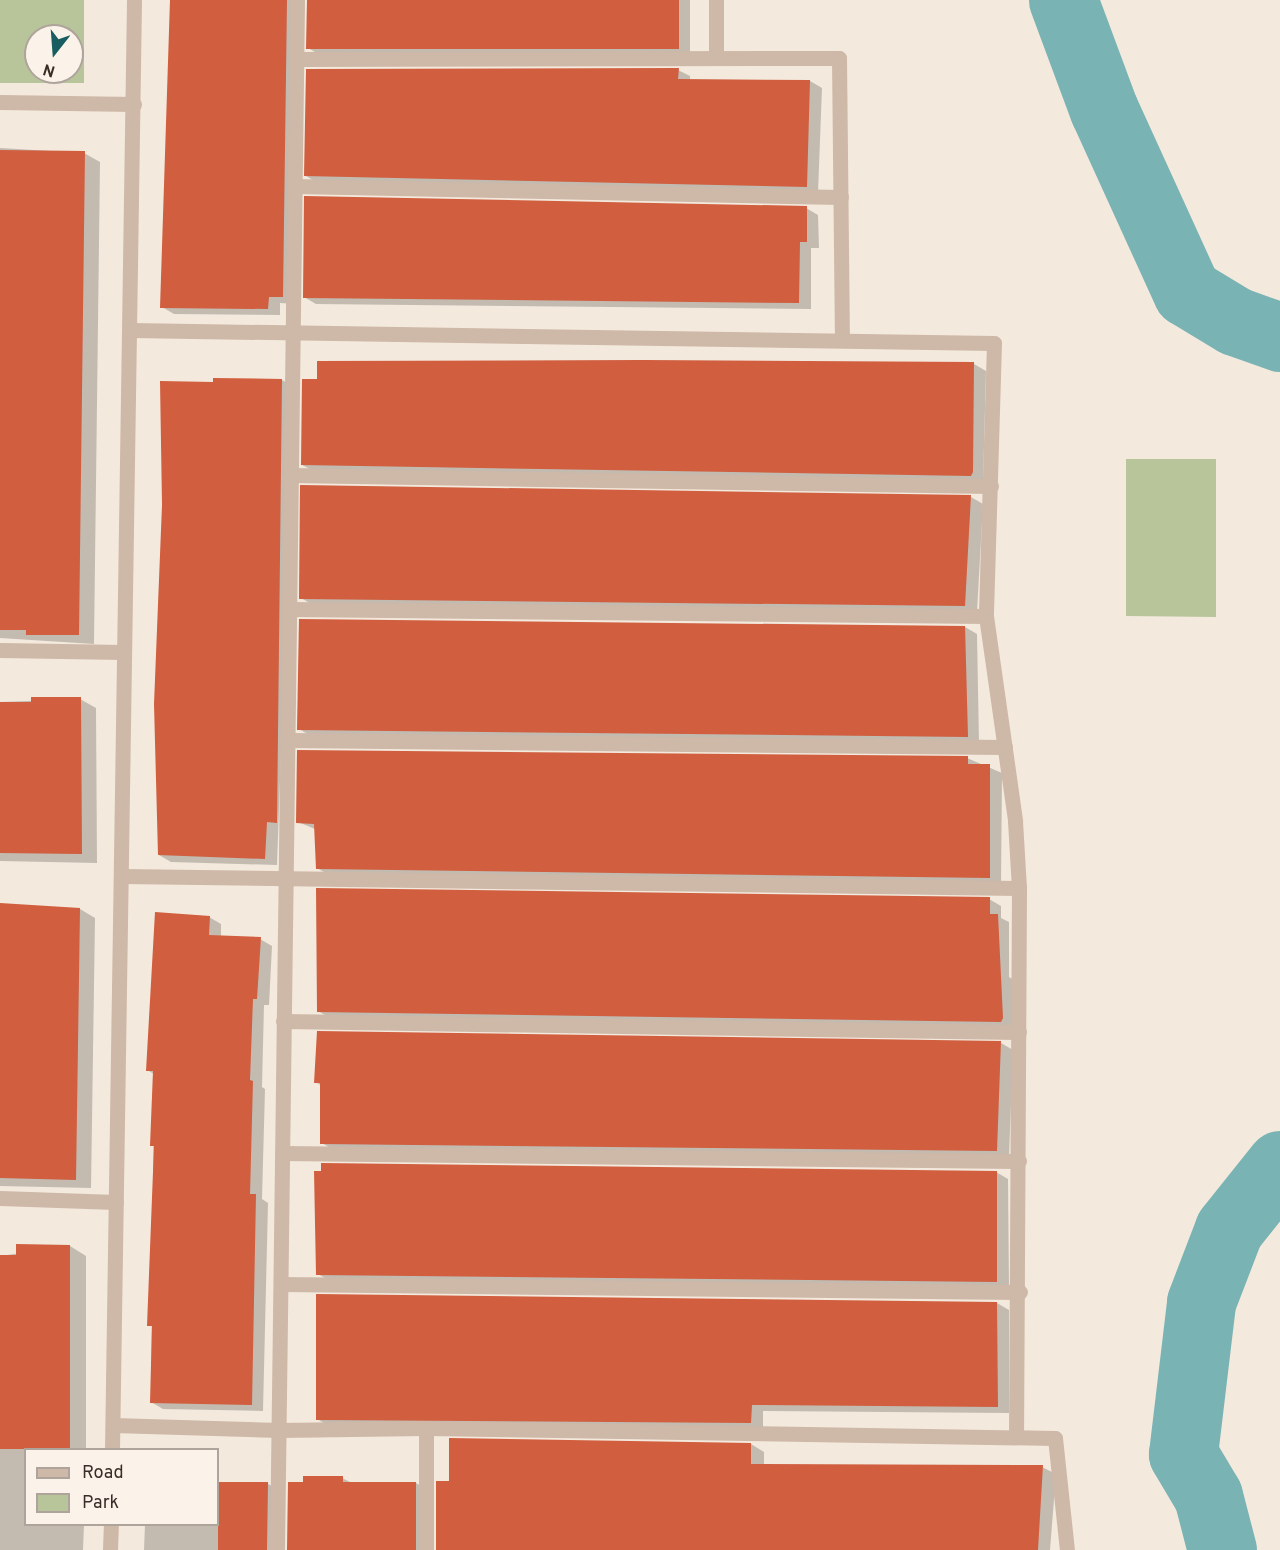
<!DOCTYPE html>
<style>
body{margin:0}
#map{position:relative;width:1280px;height:1550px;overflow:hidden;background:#f4e9dd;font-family:Overpass,sans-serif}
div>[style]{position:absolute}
.green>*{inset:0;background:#b8c59b}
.shadow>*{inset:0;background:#0003}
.river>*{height:69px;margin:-34.5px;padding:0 34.5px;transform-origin:34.5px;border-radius:34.5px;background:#79b3b4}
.building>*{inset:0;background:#d05e3f}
.minor>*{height:15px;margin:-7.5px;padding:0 7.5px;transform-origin:7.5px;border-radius:7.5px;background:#ceb8a7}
span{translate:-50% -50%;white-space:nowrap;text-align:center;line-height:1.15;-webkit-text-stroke:6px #fbf3ea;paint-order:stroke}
.legend{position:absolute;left:24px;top:1448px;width:195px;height:78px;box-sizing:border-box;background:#fbf3ea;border:2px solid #aea49c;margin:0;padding:8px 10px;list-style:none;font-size:18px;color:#3a2d28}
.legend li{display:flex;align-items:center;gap:12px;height:30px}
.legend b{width:30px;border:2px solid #aea49c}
.north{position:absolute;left:24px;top:24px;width:60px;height:60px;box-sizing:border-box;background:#fbf3ea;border:2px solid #aea49c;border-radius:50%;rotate:197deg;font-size:16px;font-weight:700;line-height:24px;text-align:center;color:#3a2d28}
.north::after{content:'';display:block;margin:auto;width:21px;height:27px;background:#1a5d60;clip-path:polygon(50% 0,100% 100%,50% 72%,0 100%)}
</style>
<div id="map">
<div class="green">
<i style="clip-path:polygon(evenodd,0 0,84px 0,84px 83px,0 83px,0 0,36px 36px,72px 36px,72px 72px,36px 72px,36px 36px)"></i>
<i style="clip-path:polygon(1126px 459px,1216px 459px,1216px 617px,1126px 616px)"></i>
</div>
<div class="shadow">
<i style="clip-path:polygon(171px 0,303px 0,295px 304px,280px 303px,280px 315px,174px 314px,162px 307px)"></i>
<i style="clip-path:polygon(308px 0,690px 0,690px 55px,320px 55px,308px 48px)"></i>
<i style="clip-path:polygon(678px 70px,690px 76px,690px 81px,810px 81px,822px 88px,818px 193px,318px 183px,306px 176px)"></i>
<i style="clip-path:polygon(0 148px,84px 153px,100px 162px,94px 644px,0 638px)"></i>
<i style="clip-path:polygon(806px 208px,818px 215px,819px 248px,811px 248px,811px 309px,316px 304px,304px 297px)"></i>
<i style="clip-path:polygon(974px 364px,986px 371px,983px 482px,314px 471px,302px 465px)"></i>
<i style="clip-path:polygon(282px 380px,294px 387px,277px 865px,171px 862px,159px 855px,214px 384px)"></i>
<i style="clip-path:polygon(971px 497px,983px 504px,977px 612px,313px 605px,301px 598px)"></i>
<i style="clip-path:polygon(965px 627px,977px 634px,979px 743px,311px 736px,299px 729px)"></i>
<i style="clip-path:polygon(80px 699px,96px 708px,97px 863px,0 861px,0 702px)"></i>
<i style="clip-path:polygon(967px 758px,1002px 773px,1001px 884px,329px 875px,317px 868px,315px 829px,298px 822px)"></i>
<i style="clip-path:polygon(989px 899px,1001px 906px,1001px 918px,1009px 922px,1009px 977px,1014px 980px,1013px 1028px,330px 1018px,318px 1011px)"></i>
<i style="clip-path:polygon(0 904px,80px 909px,95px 918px,91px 1188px,0 1186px)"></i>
<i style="clip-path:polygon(209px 917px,221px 924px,221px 937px,260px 939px,272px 946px,269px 1005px,264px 1005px,262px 1087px,265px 1089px,262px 1199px,268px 1203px,263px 1411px,163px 1409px,151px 1402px,154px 1074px,147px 1070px)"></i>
<i style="clip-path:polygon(318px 1033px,1001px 1043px,1013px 1050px,1009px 1157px,334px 1150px,322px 1143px,322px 1086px,315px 1082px)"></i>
<i style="clip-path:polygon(996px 1172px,1008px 1179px,1009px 1288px,330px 1281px,318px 1274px)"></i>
<i style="clip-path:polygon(70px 1246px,86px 1256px,86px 1450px,26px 1450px,26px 1524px,84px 1524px,83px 1550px,0 1550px,0 1256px)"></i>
<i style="clip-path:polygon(997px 1303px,1009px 1310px,1009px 1413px,763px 1411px,763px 1429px,329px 1426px,317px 1419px)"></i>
<i style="clip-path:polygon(751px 1444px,764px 1452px,764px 1465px,1042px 1467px,1056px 1474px,1050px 1550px,437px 1550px)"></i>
<i style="clip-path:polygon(342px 1478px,352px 1483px,416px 1483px,429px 1491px,429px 1550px,288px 1550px)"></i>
<i style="clip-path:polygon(218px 1483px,268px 1484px,281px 1491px,280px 1550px,144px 1550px,145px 1524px,218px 1524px)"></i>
</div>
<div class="river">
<i style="left:1063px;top:0;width:117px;rotate:69.6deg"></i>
<i style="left:1104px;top:110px;width:200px;rotate:65.5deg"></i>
<i style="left:1187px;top:292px;width:56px;rotate:31.1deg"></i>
<i style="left:1235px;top:321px;width:48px;rotate:19.6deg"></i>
<i style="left:1222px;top:1550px;width:56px;rotate:-104.5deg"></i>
<i style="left:1208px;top:1496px;width:49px;rotate:-120.8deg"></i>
<i style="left:1183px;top:1454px;width:153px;rotate:-83.2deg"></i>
<i style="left:1201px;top:1302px;width:78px;rotate:-69deg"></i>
<i style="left:1229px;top:1229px;width:82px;rotate:-51.4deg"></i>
</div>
<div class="building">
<i style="clip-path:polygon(170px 0,287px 0,283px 297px,269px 297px,268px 309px,160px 308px)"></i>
<i style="clip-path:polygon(307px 0,679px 0,679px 49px,306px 49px)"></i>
<i style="clip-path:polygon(679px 68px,678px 79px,810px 80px,807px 187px,304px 176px,306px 69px)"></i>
<i style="clip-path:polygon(0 150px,85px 151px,79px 635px,26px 635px,26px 630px,0 630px)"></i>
<i style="clip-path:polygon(304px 196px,807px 206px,807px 242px,800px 242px,799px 303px,303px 298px)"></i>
<i style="clip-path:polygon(643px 360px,974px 362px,973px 472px,971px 476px,301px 465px,302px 379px,317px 379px,317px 361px)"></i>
<i style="clip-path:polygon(213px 378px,282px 379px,277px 823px,267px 822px,265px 859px,158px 855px,154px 704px,162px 505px,160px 381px,213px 382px)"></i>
<i style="clip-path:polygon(300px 485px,971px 495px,965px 606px,299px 599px)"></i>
<i style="clip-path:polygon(299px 619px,965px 626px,968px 737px,297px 730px)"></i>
<i style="clip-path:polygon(31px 697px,81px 697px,82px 854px,0 853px,0 702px,31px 702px)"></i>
<i style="clip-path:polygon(297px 750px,968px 756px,968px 764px,990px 764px,990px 878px,316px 869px,314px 824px,296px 823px)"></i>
<i style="clip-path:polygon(316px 888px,990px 897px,990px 914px,998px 914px,1003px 1018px,1001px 1022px,317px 1012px)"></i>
<i style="clip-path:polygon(0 903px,80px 908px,76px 1180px,0 1178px)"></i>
<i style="clip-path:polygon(155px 912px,210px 916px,209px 935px,261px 937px,257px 999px,253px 999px,250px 1080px,253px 1081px,250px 1194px,256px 1194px,252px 1405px,150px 1403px,152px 1326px,147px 1326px,154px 1146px,150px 1146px,153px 1071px,146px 1071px)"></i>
<i style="clip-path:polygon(317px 1031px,1001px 1041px,997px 1151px,320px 1144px,320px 1083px,314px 1083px)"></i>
<i style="clip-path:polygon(321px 1163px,997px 1171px,997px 1282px,316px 1275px,314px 1171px,321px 1171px)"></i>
<i style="clip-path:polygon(16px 1244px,70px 1245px,70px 1449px,0 1449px,0 1255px,16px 1255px)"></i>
<i style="clip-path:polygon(316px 1294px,997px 1302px,998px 1407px,752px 1405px,751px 1423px,316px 1420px)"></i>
<i style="clip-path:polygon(449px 1438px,751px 1443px,751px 1464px,1043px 1465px,1038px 1550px,436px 1550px,436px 1481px,449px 1481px)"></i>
<i style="clip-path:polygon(303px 1476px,343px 1476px,343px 1482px,416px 1482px,416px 1550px,287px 1550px,288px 1482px,303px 1482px)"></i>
<i style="clip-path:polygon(218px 1482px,268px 1482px,267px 1550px,218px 1550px)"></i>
</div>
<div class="minor">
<i style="left:716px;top:0;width:58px;rotate:90deg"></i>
<i style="left:296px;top:59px;width:543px;rotate:-0.11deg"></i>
<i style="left:839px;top:58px;width:282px;rotate:89.4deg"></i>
<i style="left:0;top:102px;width:134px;rotate:0.9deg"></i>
<i style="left:294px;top:186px;width:547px;rotate:1.15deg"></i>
<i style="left:130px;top:330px;width:864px;rotate:0.86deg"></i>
<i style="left:994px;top:343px;width:273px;rotate:91.7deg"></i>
<i style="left:986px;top:616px;width:207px;rotate:81.9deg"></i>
<i style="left:1015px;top:821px;width:67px;rotate:86.6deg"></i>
<i style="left:1019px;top:888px;width:549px;rotate:90.31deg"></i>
<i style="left:290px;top:475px;width:701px;rotate:0.9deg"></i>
<i style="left:289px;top:609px;width:697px;rotate:0.58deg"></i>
<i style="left:0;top:650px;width:123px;rotate:0.9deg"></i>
<i style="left:287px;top:740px;width:718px;rotate:0.56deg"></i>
<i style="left:122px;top:876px;width:897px;rotate:0.77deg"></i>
<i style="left:283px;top:1021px;width:736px;rotate:0.86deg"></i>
<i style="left:282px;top:1153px;width:737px;rotate:0.62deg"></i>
<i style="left:0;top:1198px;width:116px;rotate:2deg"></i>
<i style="left:281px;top:1284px;width:739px;rotate:0.62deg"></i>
<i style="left:113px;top:1425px;width:166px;rotate:1.7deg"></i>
<i style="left:279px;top:1430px;width:147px;rotate:-0.8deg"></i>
<i style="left:426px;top:1428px;width:629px;rotate:0.91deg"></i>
<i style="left:1055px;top:1438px;width:113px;rotate:83.9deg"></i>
<i style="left:426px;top:1428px;width:122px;rotate:90deg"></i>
<i style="left:112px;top:1450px;width:1450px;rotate:-89.13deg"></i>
<i style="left:110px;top:1550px;width:26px;rotate:-88deg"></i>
<i style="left:277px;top:1550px;width:1550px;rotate:-89.26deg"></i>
</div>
<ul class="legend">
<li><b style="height:8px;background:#ceb8a7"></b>Road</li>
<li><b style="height:16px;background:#b8c59b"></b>Park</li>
</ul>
<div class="north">N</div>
</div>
